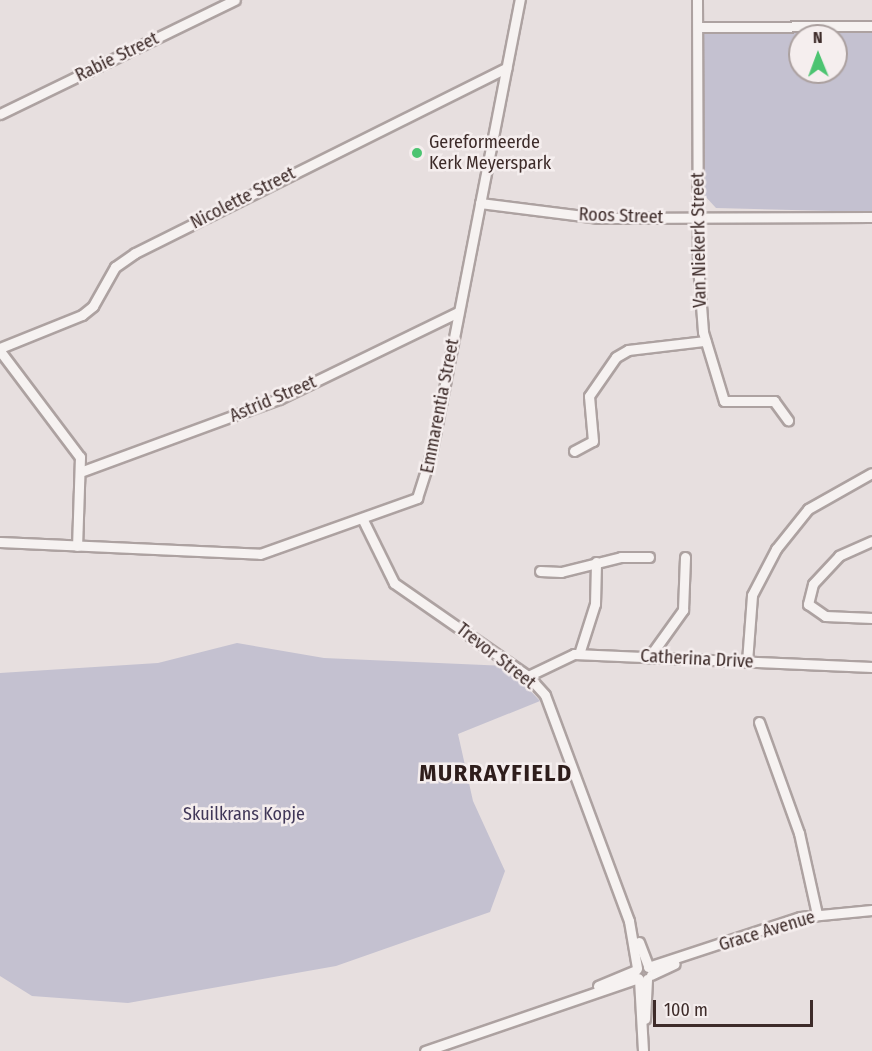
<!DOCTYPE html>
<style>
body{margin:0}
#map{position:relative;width:872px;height:1051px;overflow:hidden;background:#e7dfdf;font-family:"Fira Sans Condensed",sans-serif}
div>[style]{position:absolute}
.green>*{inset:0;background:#c4c1d0}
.roads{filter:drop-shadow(2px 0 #ada2a1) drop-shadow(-2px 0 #ada2a1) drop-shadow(0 2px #ada2a1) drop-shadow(0 -2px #ada2a1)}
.street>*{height:9px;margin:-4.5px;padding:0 4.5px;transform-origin:4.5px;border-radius:4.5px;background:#f6f2f1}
.dots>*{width:16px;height:16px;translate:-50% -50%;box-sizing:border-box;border:3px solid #f5eeee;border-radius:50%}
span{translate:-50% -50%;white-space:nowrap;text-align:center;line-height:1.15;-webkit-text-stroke:5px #f5eeee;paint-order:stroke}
.street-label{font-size:18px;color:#3d2b29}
.poi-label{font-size:18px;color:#3d2b29}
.left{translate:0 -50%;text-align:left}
.park-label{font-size:18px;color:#403758}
.district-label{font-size:24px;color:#2e1d1b;font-weight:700;letter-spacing:1.5px}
.north{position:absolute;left:788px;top:24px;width:60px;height:60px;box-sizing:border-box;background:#f5eeee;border:2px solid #aba09f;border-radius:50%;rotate:359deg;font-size:16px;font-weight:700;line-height:24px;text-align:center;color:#3d2b29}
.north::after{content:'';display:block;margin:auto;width:21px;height:27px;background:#4cc471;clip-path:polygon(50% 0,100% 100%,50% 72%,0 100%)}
.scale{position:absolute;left:653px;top:1000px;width:160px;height:27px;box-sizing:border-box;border:3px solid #3d2b29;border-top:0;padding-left:8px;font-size:18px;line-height:21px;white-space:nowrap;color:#3d2b29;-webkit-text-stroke:4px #f5eeee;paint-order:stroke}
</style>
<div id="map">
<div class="green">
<i style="clip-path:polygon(evenodd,703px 30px,872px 30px,872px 212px,716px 208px,704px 195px,703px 30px,800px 36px,836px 36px,836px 72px,800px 72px,800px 36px)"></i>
<i style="clip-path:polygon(237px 643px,324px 658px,507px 666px,540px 701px,458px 734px,473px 801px,505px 871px,490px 912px,336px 966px,128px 1003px,32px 996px,0 976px,0 673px,158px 663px)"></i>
</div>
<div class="roads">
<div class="street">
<i style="left:697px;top:0;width:265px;rotate:89.8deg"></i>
<i style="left:698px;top:265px;width:67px;rotate:85.7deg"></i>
<i style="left:703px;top:332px;width:72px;rotate:73.1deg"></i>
<i style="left:724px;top:401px;width:50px"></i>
<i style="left:774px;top:401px;width:24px;rotate:54deg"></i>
<i style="left:698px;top:27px;width:174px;rotate:-0.3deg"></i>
<i style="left:0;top:114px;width:261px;rotate:-25.9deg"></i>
<i style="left:480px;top:203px;width:120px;rotate:7.2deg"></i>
<i style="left:599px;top:218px;width:273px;rotate:-0.2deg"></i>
<i style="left:0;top:348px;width:88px;rotate:-21.9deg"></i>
<i style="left:82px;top:315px;width:14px;rotate:-39deg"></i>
<i style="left:93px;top:306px;width:45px;rotate:-60.6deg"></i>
<i style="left:115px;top:267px;width:24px;rotate:-35deg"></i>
<i style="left:135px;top:253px;width:415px;rotate:-26.5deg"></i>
<i style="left:0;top:351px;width:133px;rotate:53deg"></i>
<i style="left:80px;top:457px;width:89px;rotate:91.9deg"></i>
<i style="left:574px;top:451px;width:21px;rotate:-28deg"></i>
<i style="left:593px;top:441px;width:45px;rotate:-95.1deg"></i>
<i style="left:589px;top:396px;width:47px;rotate:-55.3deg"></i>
<i style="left:616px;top:357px;width:14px;rotate:-30deg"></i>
<i style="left:628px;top:350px;width:78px;rotate:-6.7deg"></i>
<i style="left:83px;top:471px;width:209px;rotate:-20.2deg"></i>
<i style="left:279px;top:399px;width:199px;rotate:-25.9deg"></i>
<i style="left:363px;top:520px;width:70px;rotate:63.8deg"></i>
<i style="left:394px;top:583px;width:163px;rotate:34.8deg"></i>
<i style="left:528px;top:676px;width:25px;rotate:48deg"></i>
<i style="left:545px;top:695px;width:241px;rotate:69.6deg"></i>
<i style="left:629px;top:921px;width:48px;rotate:80.3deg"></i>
<i style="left:872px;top:541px;width:36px;rotate:156deg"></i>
<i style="left:839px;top:556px;width:38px;rotate:133deg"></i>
<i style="left:813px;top:584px;width:21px;rotate:104deg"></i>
<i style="left:808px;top:604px;width:21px;rotate:35deg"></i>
<i style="left:825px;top:616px;width:47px;rotate:2.4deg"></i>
<i style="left:0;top:542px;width:260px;rotate:2.6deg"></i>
<i style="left:260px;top:554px;width:167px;rotate:-19.6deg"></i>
<i style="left:417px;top:498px;width:49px;rotate:-72.3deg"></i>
<i style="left:432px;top:451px;width:460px;rotate:-79deg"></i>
<i style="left:540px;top:571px;width:21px;rotate:3deg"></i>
<i style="left:561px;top:572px;width:62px;rotate:-14deg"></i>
<i style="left:621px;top:557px;width:28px"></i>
<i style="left:579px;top:654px;width:52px;rotate:-72.3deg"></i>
<i style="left:595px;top:604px;width:42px;rotate:-88.6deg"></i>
<i style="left:650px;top:656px;width:57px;rotate:-54.3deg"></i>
<i style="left:683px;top:610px;width:53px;rotate:-87.8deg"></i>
<i style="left:747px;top:662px;width:67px;rotate:-85.7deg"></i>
<i style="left:752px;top:595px;width:52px;rotate:-62.4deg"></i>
<i style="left:776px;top:549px;width:51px;rotate:-51.3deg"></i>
<i style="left:808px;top:509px;width:73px;rotate:-29.4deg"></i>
<i style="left:528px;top:676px;width:51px;rotate:-25.6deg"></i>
<i style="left:574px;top:654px;width:298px;rotate:2.5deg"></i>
<i style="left:759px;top:722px;width:118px;rotate:70.2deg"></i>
<i style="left:799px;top:833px;width:83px;rotate:77.5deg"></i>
<i style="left:639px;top:942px;width:26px;rotate:69deg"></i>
<i style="left:648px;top:967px;width:160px;rotate:-18.2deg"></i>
<i style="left:800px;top:917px;width:72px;rotate:-5.6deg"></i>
<i style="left:651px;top:975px;width:26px;rotate:-25deg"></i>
<i style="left:639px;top:979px;width:72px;rotate:86.8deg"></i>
<i style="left:598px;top:986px;width:41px;rotate:-22.8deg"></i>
<i style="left:645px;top:1019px;width:40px;rotate:-87.1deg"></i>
<i style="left:425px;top:1051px;width:225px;rotate:-18.9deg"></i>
</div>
</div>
<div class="dots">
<i style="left:417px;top:153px;background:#4cc471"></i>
</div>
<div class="street-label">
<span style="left:117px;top:57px;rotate:-26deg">Rabie Street</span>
<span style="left:243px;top:198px;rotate:-27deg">Nicolette Street</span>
<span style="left:621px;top:216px;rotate:2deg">Roos Street</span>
<span style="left:699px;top:240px;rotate:-91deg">Van Niekerk Street</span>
<span style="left:273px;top:399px;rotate:-23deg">Astrid Street</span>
<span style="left:440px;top:406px;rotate:-79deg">Emmarentia Street</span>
<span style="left:496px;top:656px;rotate:38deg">Trevor Street</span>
<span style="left:697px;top:659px;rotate:3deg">Catherina Drive</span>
<span style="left:767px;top:931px;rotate:-17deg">Grace Avenue</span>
</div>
<div class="poi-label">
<span class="left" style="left:429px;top:153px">Gereformeerde<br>Kerk Meyerspark</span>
</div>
<div class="park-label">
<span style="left:244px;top:814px">Skuilkrans Kopje</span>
</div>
<div class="district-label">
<span style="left:496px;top:774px">MURRAYFIELD</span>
</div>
<div class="north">N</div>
<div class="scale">100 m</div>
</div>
